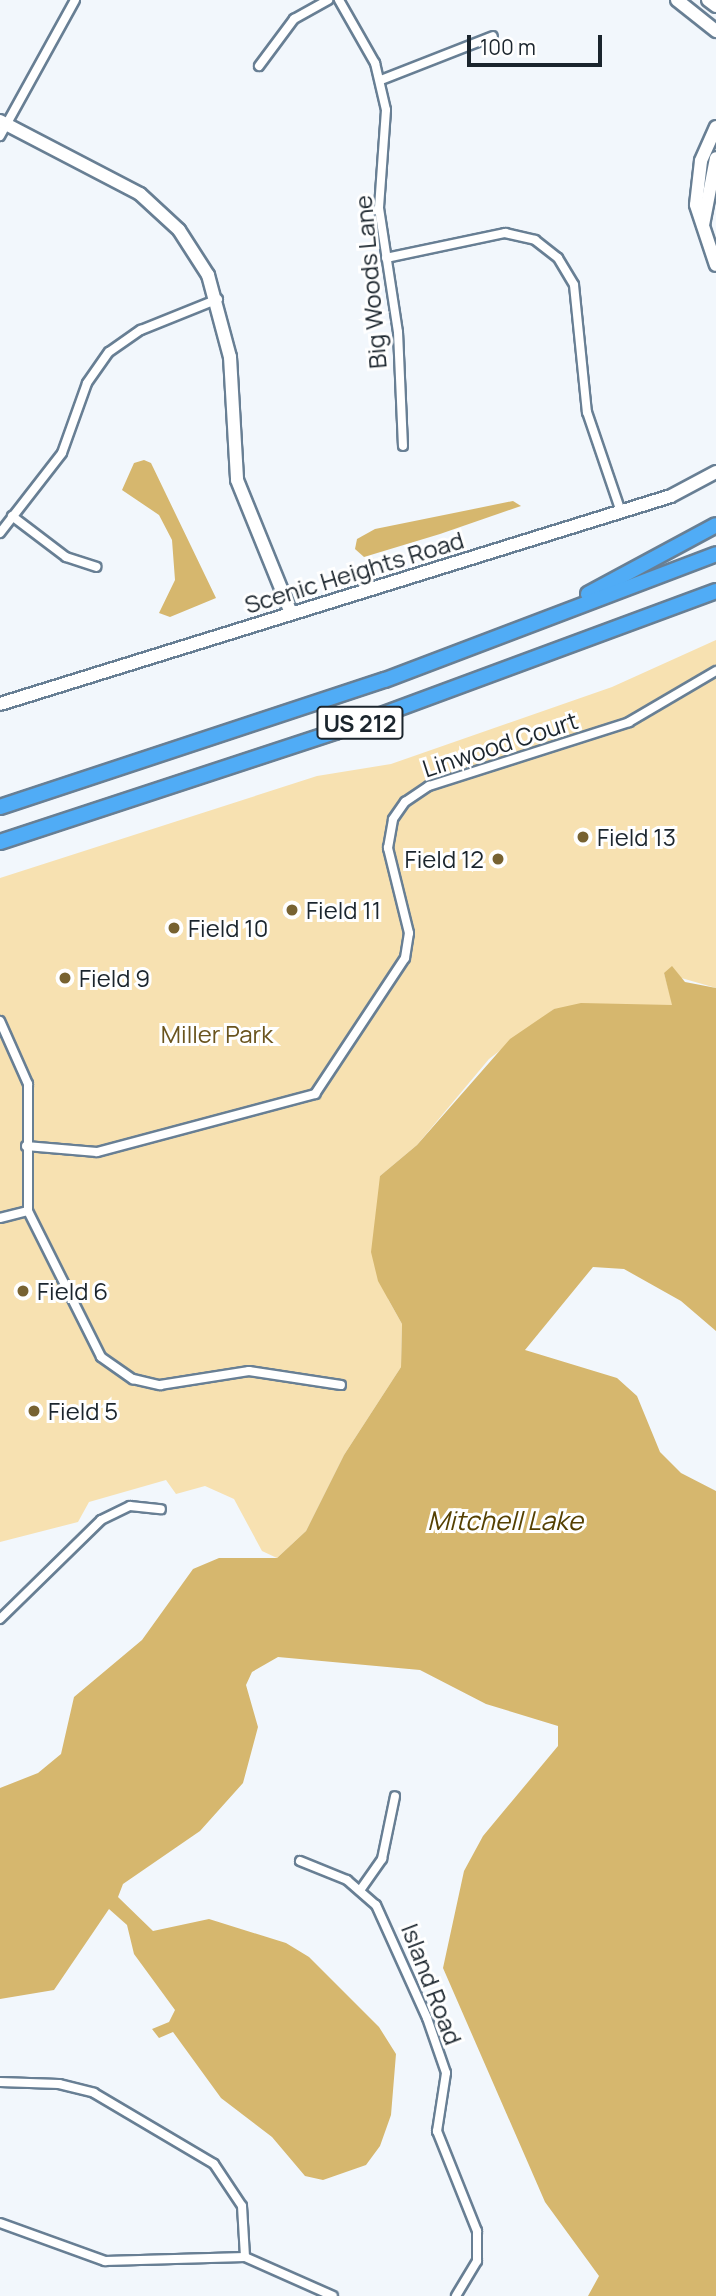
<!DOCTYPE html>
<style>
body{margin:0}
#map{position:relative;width:716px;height:2296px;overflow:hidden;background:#f2f7fc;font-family:Manrope,sans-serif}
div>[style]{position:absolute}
.green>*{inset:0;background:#f7e1b1}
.water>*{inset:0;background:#d6b76e}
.roads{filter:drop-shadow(2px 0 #687f94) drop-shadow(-2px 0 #687f94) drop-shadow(0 2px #687f94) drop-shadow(0 -2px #687f94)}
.street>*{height:8px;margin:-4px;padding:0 4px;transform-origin:4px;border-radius:4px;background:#fff}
.secondary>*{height:12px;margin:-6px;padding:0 6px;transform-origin:6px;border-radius:6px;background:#fff}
.highway>*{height:14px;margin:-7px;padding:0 7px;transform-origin:7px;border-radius:7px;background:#50acf6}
.dots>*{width:19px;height:19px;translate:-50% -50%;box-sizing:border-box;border:4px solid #fff;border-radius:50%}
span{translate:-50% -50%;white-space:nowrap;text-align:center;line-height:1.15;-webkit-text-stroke:6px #fff;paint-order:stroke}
.shield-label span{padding:2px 5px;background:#fff;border:2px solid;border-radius:5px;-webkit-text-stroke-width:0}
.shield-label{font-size:23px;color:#1b252d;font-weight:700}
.street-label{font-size:24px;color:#1b252d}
.poi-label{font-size:24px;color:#1b252d}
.left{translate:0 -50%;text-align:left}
.right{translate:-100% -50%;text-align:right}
.park-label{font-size:24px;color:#6a541e}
.water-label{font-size:26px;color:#554002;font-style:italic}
.scale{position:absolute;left:467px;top:35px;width:135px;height:32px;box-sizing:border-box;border:4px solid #1b252d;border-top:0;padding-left:9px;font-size:21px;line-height:24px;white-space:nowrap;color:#1b252d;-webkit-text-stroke:5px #fff;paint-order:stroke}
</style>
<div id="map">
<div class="green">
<i style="clip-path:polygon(716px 640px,716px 988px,664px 973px,673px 1005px,554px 1009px,489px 1059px,417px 1145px,380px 1176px,388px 1299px,402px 1324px,401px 1367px,344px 1455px,306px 1531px,277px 1558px,262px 1551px,234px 1499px,205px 1486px,176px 1494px,166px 1480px,89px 1502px,78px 1522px,0 1542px,0 878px,317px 776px,391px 764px,612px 687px)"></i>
</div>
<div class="water">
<i style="clip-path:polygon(144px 460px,151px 463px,216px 598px,170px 617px,159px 613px,175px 580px,172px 540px,159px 515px,122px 490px,134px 463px)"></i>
<i style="clip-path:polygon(513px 501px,521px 506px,440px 534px,364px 557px,355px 549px,357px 539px,375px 529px)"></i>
<i style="clip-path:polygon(672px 966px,685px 982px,716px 988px,716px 1331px,681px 1301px,624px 1269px,593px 1267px,525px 1350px,617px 1378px,637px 1396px,660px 1452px,681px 1473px,716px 1491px,716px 2296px,588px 2296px,599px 2276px,545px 2202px,443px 1968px,464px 1871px,483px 1836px,558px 1746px,558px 1726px,486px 1704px,420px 1670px,278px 1657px,252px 1672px,246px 1685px,258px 1727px,243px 1783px,200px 1831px,123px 1884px,118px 1897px,153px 1931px,209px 1919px,286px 1943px,309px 1957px,379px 2027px,396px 2054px,391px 2115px,380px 2146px,366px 2165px,323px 2180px,305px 2176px,272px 2137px,221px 2098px,173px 2032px,159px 2038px,152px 2029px,169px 2022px,175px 2010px,134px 1954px,127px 1925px,109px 1909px,54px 1990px,0 1999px,0 1788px,38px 1773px,61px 1754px,74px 1697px,142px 1640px,193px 1569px,219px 1558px,277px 1558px,306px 1531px,344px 1455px,401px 1367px,402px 1324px,378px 1281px,371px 1252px,380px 1176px,417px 1145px,510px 1039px,554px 1009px,581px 1003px,672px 1005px,664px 973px)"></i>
</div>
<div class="roads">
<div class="street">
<i style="left:339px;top:0;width:73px;rotate:60.3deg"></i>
<i style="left:375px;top:63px;width:48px;rotate:76.8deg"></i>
<i style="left:386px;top:110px;width:98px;rotate:94.1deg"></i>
<i style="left:379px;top:208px;width:125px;rotate:81.3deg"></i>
<i style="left:398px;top:332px;width:114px;rotate:87.5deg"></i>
<i style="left:259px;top:66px;width:59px;rotate:-53.3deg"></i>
<i style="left:294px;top:19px;width:39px;rotate:-29deg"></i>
<i style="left:381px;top:80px;width:120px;rotate:-21.4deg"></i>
<i style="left:0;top:136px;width:155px;rotate:-61.1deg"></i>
<i style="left:386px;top:258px;width:122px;rotate:-11.9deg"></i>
<i style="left:505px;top:233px;width:31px;rotate:13deg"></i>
<i style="left:535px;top:240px;width:29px;rotate:38deg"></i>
<i style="left:558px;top:258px;width:31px;rotate:59deg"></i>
<i style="left:574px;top:285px;width:128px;rotate:84.2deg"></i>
<i style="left:587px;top:412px;width:106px;rotate:71.2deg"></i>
<i style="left:12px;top:516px;width:68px;rotate:37.2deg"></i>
<i style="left:66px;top:557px;width:32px;rotate:18deg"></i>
<i style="left:0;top:533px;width:101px;rotate:-52.2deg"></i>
<i style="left:62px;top:453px;width:74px;rotate:-70.3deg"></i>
<i style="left:87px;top:383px;width:38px;rotate:-55deg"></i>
<i style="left:109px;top:352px;width:39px;rotate:-35deg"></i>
<i style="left:141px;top:330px;width:83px;rotate:-21.9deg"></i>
<i style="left:0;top:1021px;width:69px;rotate:66deg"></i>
<i style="left:28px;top:1084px;width:127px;rotate:90deg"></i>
<i style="left:28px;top:1211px;width:163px;rotate:63.4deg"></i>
<i style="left:101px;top:1357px;width:39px;rotate:35deg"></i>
<i style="left:133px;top:1379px;width:28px;rotate:13deg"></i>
<i style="left:160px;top:1385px;width:90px;rotate:-8.9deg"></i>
<i style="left:249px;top:1371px;width:93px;rotate:8.7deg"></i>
<i style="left:26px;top:1146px;width:71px;rotate:4.8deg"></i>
<i style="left:97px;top:1152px;width:226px;rotate:-14.9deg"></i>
<i style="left:315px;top:1094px;width:163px;rotate:-56.5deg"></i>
<i style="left:405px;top:958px;width:25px;rotate:-81deg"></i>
<i style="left:409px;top:933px;width:88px;rotate:-103.9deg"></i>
<i style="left:388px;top:848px;width:29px;rotate:-80deg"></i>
<i style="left:393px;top:819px;width:21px;rotate:-55deg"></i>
<i style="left:405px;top:802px;width:29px;rotate:-34deg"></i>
<i style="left:429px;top:786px;width:210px;rotate:-17.7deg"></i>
<i style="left:629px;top:722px;width:101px;rotate:-30.4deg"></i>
<i style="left:0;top:1218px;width:29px;rotate:-14deg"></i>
<i style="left:0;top:1619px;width:141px;rotate:-44.4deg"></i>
<i style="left:101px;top:1520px;width:32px;rotate:-26deg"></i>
<i style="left:130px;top:1506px;width:31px;rotate:6deg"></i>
<i style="left:300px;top:1861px;width:51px;rotate:22deg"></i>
<i style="left:347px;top:1880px;width:38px;rotate:41deg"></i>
<i style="left:376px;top:1905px;width:124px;rotate:65.7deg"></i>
<i style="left:427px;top:2018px;width:58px;rotate:70.9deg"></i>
<i style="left:446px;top:2073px;width:59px;rotate:98.8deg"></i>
<i style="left:437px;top:2131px;width:108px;rotate:68.2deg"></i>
<i style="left:477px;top:2231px;width:30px;rotate:90deg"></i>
<i style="left:477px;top:2261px;width:41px;rotate:121deg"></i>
<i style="left:361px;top:1889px;width:37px;rotate:-55deg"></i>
<i style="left:382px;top:1859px;width:64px;rotate:-78.3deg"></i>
<i style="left:0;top:2082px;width:59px;rotate:1.9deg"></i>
<i style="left:59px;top:2084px;width:36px;rotate:14deg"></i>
<i style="left:94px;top:2093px;width:139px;rotate:30.6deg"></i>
<i style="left:214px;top:2164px;width:50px;rotate:56.3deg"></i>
<i style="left:242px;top:2206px;width:51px;rotate:86.6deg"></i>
<i style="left:0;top:2223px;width:112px;rotate:19.9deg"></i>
<i style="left:105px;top:2261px;width:140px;rotate:-1.6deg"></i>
<i style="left:245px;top:2257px;width:96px;rotate:23.9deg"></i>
</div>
<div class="secondary">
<i style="left:677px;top:0;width:50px;rotate:38.5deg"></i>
<i style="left:708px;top:0;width:10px;rotate:37deg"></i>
<i style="left:0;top:121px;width:158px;rotate:27.5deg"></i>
<i style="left:140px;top:194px;width:53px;rotate:42.7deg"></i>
<i style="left:179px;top:230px;width:54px;rotate:57.2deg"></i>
<i style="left:208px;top:275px;width:85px;rotate:75deg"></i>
<i style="left:230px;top:357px;width:123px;rotate:86.7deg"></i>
<i style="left:237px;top:480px;width:144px;rotate:67.9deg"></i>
<i style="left:716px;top:127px;width:37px;rotate:114deg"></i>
<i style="left:701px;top:161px;width:44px;rotate:96.5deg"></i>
<i style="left:696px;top:205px;width:63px;rotate:71.6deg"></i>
<i style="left:703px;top:225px;width:68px;rotate:-79deg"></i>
<i style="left:0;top:704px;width:702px;rotate:-17.22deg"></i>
<i style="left:671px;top:496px;width:51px;rotate:-28.1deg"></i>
</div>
<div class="highway">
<i style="left:588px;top:594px;width:145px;rotate:-28.3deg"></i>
<i style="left:0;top:807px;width:405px;rotate:-18.3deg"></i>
<i style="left:385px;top:680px;width:354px;rotate:-20.8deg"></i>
<i style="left:0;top:842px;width:353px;rotate:-18.2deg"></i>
<i style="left:335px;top:732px;width:406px;rotate:-20.3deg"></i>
</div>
</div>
<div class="dots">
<i style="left:583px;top:837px;background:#776231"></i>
<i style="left:498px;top:859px;background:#776231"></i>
<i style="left:292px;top:910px;background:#776231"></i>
<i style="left:174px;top:928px;background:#776231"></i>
<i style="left:65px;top:978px;background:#776231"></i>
<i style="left:23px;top:1291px;background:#776231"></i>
<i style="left:34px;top:1411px;background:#776231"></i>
</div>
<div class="shield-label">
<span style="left:360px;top:723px">US 212</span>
</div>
<div class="street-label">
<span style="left:370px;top:282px;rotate:-95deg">Big Woods Lane</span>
<span style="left:354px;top:572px;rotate:-17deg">Scenic Heights Road</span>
<span style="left:500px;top:744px;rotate:-18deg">Linwood Court</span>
<span style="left:432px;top:1984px;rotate:69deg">Island Road</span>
</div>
<div class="poi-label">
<span class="left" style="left:597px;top:837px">Field 13</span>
<span class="right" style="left:484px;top:859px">Field 12</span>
<span class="left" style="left:306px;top:910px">Field 11</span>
<span class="left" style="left:188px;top:928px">Field 10</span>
<span class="left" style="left:79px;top:978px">Field 9</span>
<span class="left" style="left:37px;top:1291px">Field 6</span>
<span class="left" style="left:48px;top:1411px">Field 5</span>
</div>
<div class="park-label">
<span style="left:217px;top:1034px">Miller Park</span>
</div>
<div class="water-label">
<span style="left:505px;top:1521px">Mitchell Lake</span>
</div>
<div class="scale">100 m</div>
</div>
